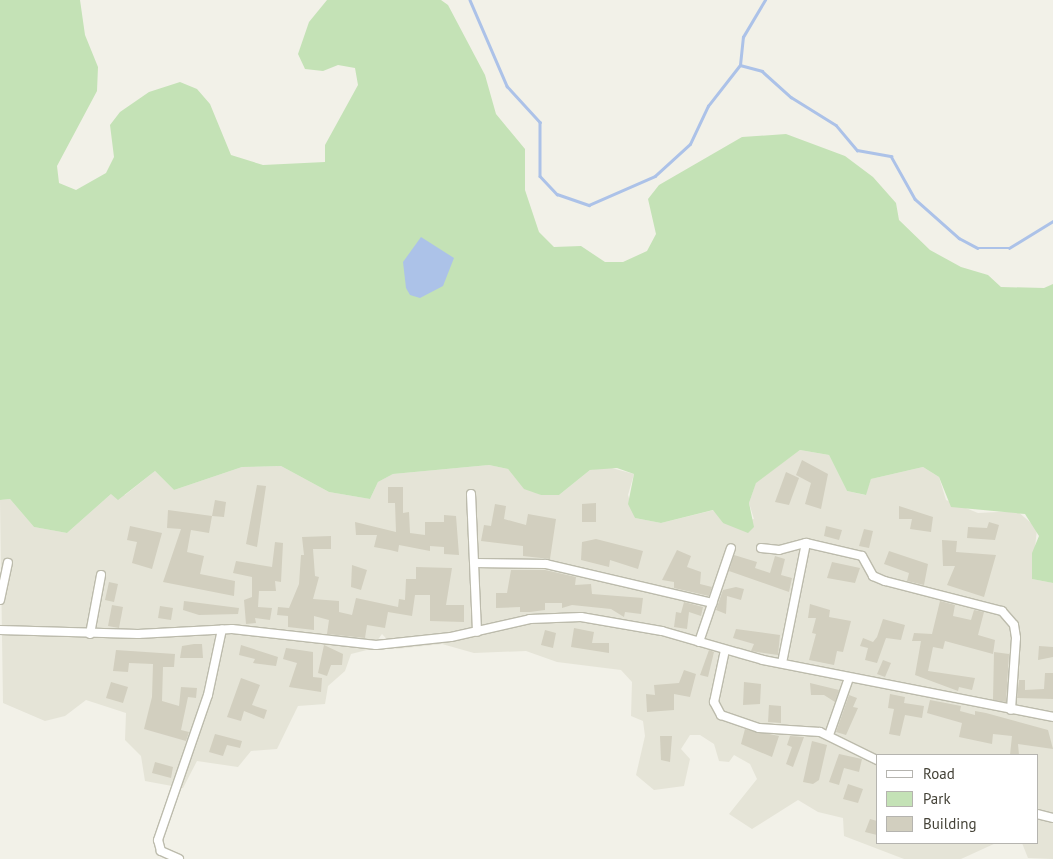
<!DOCTYPE html>
<style>
body{margin:0}
#map{position:relative;width:1053px;height:859px;overflow:hidden;background:#f2f1e8;font-family:"PT Sans",sans-serif}
div>[style]{position:absolute}
.residential>*{inset:0;background:#e5e4d7}
.green>*{inset:0;background:#c4e2b6}
.water>*{inset:0;background:#acc2e8}
.stream>*{height:2.5px;margin:-1.25px;padding:0 1.25px;transform-origin:1.25px;border-radius:1.25px;background:#acc2e8}
.building>*{inset:0;background:#d2cfbf}
.roads{filter:drop-shadow(1px 0 #bcbbac) drop-shadow(-1px 0 #bcbbac) drop-shadow(0 1px #bcbbac) drop-shadow(0 -1px #bcbbac)}
.minor>*{height:8px;margin:-4px;padding:0 4px;transform-origin:4px;border-radius:4px;background:#fff}
span{translate:-50% -50%;white-space:nowrap;text-align:center;line-height:1.15;-webkit-text-stroke:5px #fff;paint-order:stroke}
.legend{position:absolute;left:876px;top:754px;width:162px;height:90px;box-sizing:border-box;background:#fff;border:1px solid #b5b4af;margin:0;padding:6px 9px;list-style:none;font-size:15px;color:#454338}
.legend li{display:flex;align-items:center;gap:10px;height:25px}
.legend b{width:25px;border:1px solid #b5b4af}
</style>
<div id="map">
<div class="residential">
<i style="clip-path:polygon(800px 450px,829px 455px,847px 491px,865px 495px,871px 479px,923px 467px,939px 477px,946px 500px,978px 513px,1017px 511px,1037px 528px,1032px 579px,1053px 583px,1053px 859px,1028px 858px,1022px 843px,1037px 843px,1037px 755px,877px 755px,877px 843px,996px 843px,961px 859px,904px 859px,844px 836px,843px 818px,818px 812px,798px 800px,752px 829px,729px 814px,757px 779px,750px 764px,734px 755px,729px 762px,719px 761px,714px 744px,700px 735px,690px 735px,681px 749px,690px 759px,684px 786px,654px 790px,636px 775px,645px 736px,643px 721px,631px 716px,632px 682px,621px 670px,557px 662px,526px 651px,474px 653px,442px 644px,396px 649px,382px 634px,371px 649px,351px 654px,345px 671px,328px 686px,325px 704px,298px 706px,277px 749px,251px 751px,238px 767px,197px 761px,183px 788px,145px 781px,141px 756px,125px 740px,126px 713px,86px 700px,65px 716px,45px 721px,3px 703px,0 500px,10px 499px,34px 527px,67px 533px,111px 494px,125px 495px,155px 471px,174px 490px,242px 467px,281px 466px,329px 492px,370px 499px,378px 482px,393px 474px,489px 465px,508px 469px,519px 482px,541px 495px,559px 495px,590px 470px,608px 467px,634px 474px,628px 495px,635px 518px,661px 523px,714px 510px,723px 523px,754px 519px,749px 503px,756px 482px)"></i>
</div>
<div class="green">
<i style="clip-path:polygon(0 0,80px 0,85px 35px,98px 67px,97px 91px,57px 166px,59px 183px,76px 190px,106px 173px,114px 157px,110px 125px,120px 112px,149px 92px,180px 82px,197px 89px,210px 104px,231px 155px,263px 165px,325px 162px,325px 145px,358px 85px,355px 68px,338px 65px,323px 71px,305px 69px,298px 54px,309px 22px,327px 0,441px 0,448px 5px,485px 75px,496px 114px,525px 149px,525px 190px,539px 232px,554px 247px,581px 246px,605px 262px,623px 262px,647px 251px,656px 234px,648px 199px,659px 185px,742px 137px,786px 134px,845px 156px,873px 177px,896px 203px,899px 220px,930px 250px,961px 267px,988px 275px,1001px 287px,1044px 288px,1053px 284px,1053px 583px,1032px 579px,1032px 553px,1039px 536px,1025px 514px,951px 507px,939px 477px,923px 467px,871px 479px,866px 495px,847px 491px,829px 455px,800px 450px,756px 483px,749px 503px,754px 527px,748px 533px,723px 523px,713px 510px,661px 523px,635px 518px,628px 504px,634px 474px,617px 468px,590px 470px,559px 495px,541px 495px,524px 489px,508px 469px,489px 465px,393px 474px,378px 482px,370px 499px,329px 492px,281px 466px,242px 467px,174px 490px,155px 471px,118px 500px,111px 494px,67px 533px,34px 527px,10px 499px,0 500px)"></i>
</div>
<div class="water">
<i style="clip-path:polygon(421px 237px,454px 258px,443px 286px,420px 298px,410px 295px,406px 288px,403px 262px)"></i>
</div>
<div class="stream">
<i style="left:470px;top:0;width:94px;rotate:66.7deg"></i>
<i style="left:507px;top:86px;width:49px;rotate:47.5deg"></i>
<i style="left:540px;top:122px;width:54px;rotate:90deg"></i>
<i style="left:540px;top:176px;width:25px;rotate:47deg"></i>
<i style="left:557px;top:194px;width:34px;rotate:19deg"></i>
<i style="left:589px;top:205px;width:72px;rotate:-23.7deg"></i>
<i style="left:655px;top:176px;width:47px;rotate:-42.4deg"></i>
<i style="left:690px;top:144px;width:42px;rotate:-64.7deg"></i>
<i style="left:708px;top:106px;width:52px;rotate:-52deg"></i>
<i style="left:740px;top:65px;width:23px;rotate:15deg"></i>
<i style="left:762px;top:71px;width:39px;rotate:42deg"></i>
<i style="left:791px;top:97px;width:53px;rotate:31.9deg"></i>
<i style="left:836px;top:125px;width:33px;rotate:50deg"></i>
<i style="left:857px;top:150px;width:35px;rotate:10deg"></i>
<i style="left:891px;top:156px;width:49px;rotate:60.8deg"></i>
<i style="left:915px;top:199px;width:59px;rotate:41.6deg"></i>
<i style="left:959px;top:238px;width:21px;rotate:28deg"></i>
<i style="left:978px;top:248px;width:31px"></i>
<i style="left:1009px;top:248px;width:52px;rotate:-31.5deg"></i>
<i style="left:740px;top:65px;width:28px;rotate:-84deg"></i>
<i style="left:743px;top:37px;width:43px;rotate:-59.3deg"></i>
</div>
<div class="building">
<i style="clip-path:polygon(802px 460px,828px 474px,821px 509px,805px 504px,811px 483px,796px 475px)"></i>
<i style="clip-path:polygon(786px 472px,799px 478px,789px 505px,775px 502px)"></i>
<i style="clip-path:polygon(257px 485px,266px 486px,257px 547px,246px 544px)"></i>
<i style="clip-path:polygon(388px 487px,403px 487px,403px 513px,409px 512px,410px 533px,425px 535px,425px 522px,444px 522px,444px 515px,456px 516px,459px 555px,444px 554px,444px 547px,430px 546px,430px 551px,399px 545px,398px 552px,390px 550px,374px 547px,377px 535px,356px 535px,355px 522px,396px 532px,395px 503px,388px 503px)"></i>
<i style="clip-path:polygon(215px 500px,226px 502px,224px 517px,212px 516px)"></i>
<i style="clip-path:polygon(596px 503px,596px 522px,582px 522px,582px 504px)"></i>
<i style="clip-path:polygon(495px 504px,506px 506px,504px 519px,526px 525px,528px 514px,556px 519px,550px 559px,523px 556px,523px 546px,481px 541px,484px 525px,491px 526px)"></i>
<i style="clip-path:polygon(899px 506px,933px 517px,931px 532px,910px 529px,912px 519px,899px 519px)"></i>
<i style="clip-path:polygon(168px 510px,212px 516px,209px 533px,191px 530px,187px 552px,204px 556px,200px 574px,235px 581px,234px 596px,163px 582px,181px 529px,167px 528px)"></i>
<i style="clip-path:polygon(989px 522px,999px 525px,995px 540px,967px 538px,968px 527px,987px 528px)"></i>
<i style="clip-path:polygon(130px 526px,162px 533px,152px 569px,132px 563px,137px 542px,127px 540px)"></i>
<i style="clip-path:polygon(826px 526px,842px 530px,839px 540px,824px 536px)"></i>
<i style="clip-path:polygon(864px 529px,873px 531px,869px 548px,859px 546px)"></i>
<i style="clip-path:polygon(331px 536px,331px 549px,313px 549px,315px 576px,319px 577px,313px 599px,339px 601px,339px 612px,352px 615px,356px 598px,398px 607px,399px 599px,405px 600px,406px 579px,416px 579px,416px 567px,452px 568px,446px 605px,464px 605px,464px 622px,430px 621px,430px 595px,415px 595px,412px 616px,388px 612px,385px 628px,367px 625px,365px 638px,327px 634px,329px 620px,314px 616px,314px 630px,288px 627px,288px 616px,277px 615px,278px 607px,289px 608px,299px 584px,301px 555px,304px 555px,302px 537px)"></i>
<i style="clip-path:polygon(596px 539px,643px 551px,638px 569px,610px 560px,609px 567px,581px 560px,582px 542px)"></i>
<i style="clip-path:polygon(942px 540px,957px 541px,956px 552px,996px 555px,984px 597px,947px 585px,955px 566px,943px 566px)"></i>
<i style="clip-path:polygon(275px 542px,283px 543px,281px 582px,275px 581px,276px 591px,259px 591px,258px 607px,272px 608px,270px 620px,255px 618px,256px 623px,246px 624px,244px 600px,252px 597px,252px 577px,233px 573px,236px 561px,272px 567px)"></i>
<i style="clip-path:polygon(677px 550px,691px 556px,687px 567px,701px 572px,700px 584px,712px 587px,709px 596px,674px 588px,674px 582px,662px 580px)"></i>
<i style="clip-path:polygon(889px 551px,928px 564px,924px 585px,907px 581px,909px 573px,884px 564px)"></i>
<i style="clip-path:polygon(734px 555px,757px 562px,755px 568px,770px 573px,775px 556px,785px 559px,781px 575px,792px 578px,789px 592px,729px 571px)"></i>
<i style="clip-path:polygon(832px 562px,860px 568px,855px 583px,827px 578px)"></i>
<i style="clip-path:polygon(352px 565px,367px 570px,361px 590px,351px 587px)"></i>
<i style="clip-path:polygon(511px 570px,545px 570px,576px 577px,575px 585px,591px 584px,592px 594px,643px 598px,641px 614px,625px 612px,624px 617px,611px 609px,572px 605px,562px 608px,562px 603px,545px 603px,545px 610px,530px 612px,520px 612px,520px 607px,496px 608px,496px 593px,507px 593px)"></i>
<i style="clip-path:polygon(109px 582px,118px 584px,114px 602px,105px 600px)"></i>
<i style="clip-path:polygon(736px 587px,744px 589px,741px 600px,727px 596px,726px 614px,716px 610px,723px 590px)"></i>
<i style="clip-path:polygon(184px 601px,239px 608px,238px 614px,199px 615px,183px 610px)"></i>
<i style="clip-path:polygon(940px 601px,955px 605px,953px 616px,971px 620px,974px 610px,984px 612px,978px 635px,995px 640px,993px 654px,945px 641px,943px 649px,933px 647px,928px 671px,975px 678px,972px 690px,959px 687px,958px 691px,915px 675px,921px 641px,912px 641px,914px 633px,932px 634px)"></i>
<i style="clip-path:polygon(684px 602px,703px 607px,701px 616px,689px 612px,687px 629px,674px 627px,676px 612px,681px 613px)"></i>
<i style="clip-path:polygon(810px 604px,830px 610px,829px 617px,851px 621px,843px 652px,837px 651px,834px 665px,809px 660px,816px 634px,812px 633px,816px 618px,808px 618px)"></i>
<i style="clip-path:polygon(112px 605px,123px 607px,119px 628px,108px 626px)"></i>
<i style="clip-path:polygon(160px 606px,173px 608px,171px 620px,158px 618px)"></i>
<i style="clip-path:polygon(883px 619px,905px 625px,901px 640px,886px 638px,877px 663px,865px 660px,868px 648px,860px 646px,863px 638px,873px 642px,877px 637px)"></i>
<i style="clip-path:polygon(574px 628px,594px 632px,592px 643px,609px 643px,609px 653px,571px 647px)"></i>
<i style="clip-path:polygon(736px 629px,780px 635px,778px 655px,751px 651px,754px 644px,733px 638px)"></i>
<i style="clip-path:polygon(545px 630px,556px 633px,553px 648px,541px 645px)"></i>
<i style="clip-path:polygon(194px 644px,202px 644px,203px 658px,180px 658px,182px 646px)"></i>
<i style="clip-path:polygon(241px 645px,278px 657px,276px 666px,253px 663px,255px 659px,239px 655px)"></i>
<i style="clip-path:polygon(324px 645px,343px 654px,342px 665px,331px 665px,327px 676px,318px 673px)"></i>
<i style="clip-path:polygon(1039px 646px,1053px 647px,1053px 657px,1038px 660px)"></i>
<i style="clip-path:polygon(286px 648px,313px 652px,313px 677px,322px 678px,321px 692px,289px 687px,297px 663px,283px 659px)"></i>
<i style="clip-path:polygon(116px 650px,175px 654px,174px 667px,163px 667px,162px 701px,179px 706px,181px 687px,197px 688px,196px 698px,188px 697px,181px 730px,189px 732px,186px 741px,144px 729px,152px 697px,153px 664px,129px 663px,128px 672px,113px 671px)"></i>
<i style="clip-path:polygon(709px 650px,714px 652px,708px 677px,700px 675px)"></i>
<i style="clip-path:polygon(994px 652px,1009px 654px,1006px 702px,993px 700px)"></i>
<i style="clip-path:polygon(883px 660px,891px 663px,885px 677px,877px 674px)"></i>
<i style="clip-path:polygon(684px 670px,696px 674px,690px 697px,674px 694px,674px 710px,647px 712px,646px 694px,655px 695px,654px 685px,679px 683px)"></i>
<i style="clip-path:polygon(1045px 673px,1053px 673px,1053px 699px,1017px 698px,1019px 680px,1025px 680px,1025px 690px,1044px 689px)"></i>
<i style="clip-path:polygon(241px 678px,260px 685px,252px 705px,267px 710px,264px 719px,244px 711px,241px 721px,227px 717px)"></i>
<i style="clip-path:polygon(111px 682px,128px 687px,123px 703px,106px 698px)"></i>
<i style="clip-path:polygon(744px 682px,761px 684px,760px 704px,743px 705px)"></i>
<i style="clip-path:polygon(810px 683px,839px 690px,835px 702px,824px 695px,811px 695px)"></i>
<i style="clip-path:polygon(890px 694px,905px 697px,904px 703px,924px 706px,922px 718px,905px 715px,900px 736px,889px 734px,894px 709px,888px 708px)"></i>
<i style="clip-path:polygon(849px 695px,857px 698px,853px 707px,858px 708px,846px 735px,836px 732px)"></i>
<i style="clip-path:polygon(930px 700px,961px 706px,960px 711px,975px 715px,975px 711px,986px 713px,1048px 730px,1053px 749px,1018px 744px,1019px 755px,1010px 755px,1012px 736px,993px 734px,992px 744px,959px 737px,962px 723px,927px 713px)"></i>
<i style="clip-path:polygon(769px 705px,781px 706px,781px 723px,768px 722px)"></i>
<i style="clip-path:polygon(745px 729px,779px 736px,772px 757px,741px 744px)"></i>
<i style="clip-path:polygon(215px 734px,242px 741px,240px 748px,227px 745px,223px 756px,209px 752px)"></i>
<i style="clip-path:polygon(660px 736px,672px 736px,670px 762px,661px 760px)"></i>
<i style="clip-path:polygon(790px 736px,804px 737px,793px 767px,786px 764px,792px 747px,787px 745px)"></i>
<i style="clip-path:polygon(812px 741px,827px 745px,819px 780px,813px 784px,803px 782px)"></i>
<i style="clip-path:polygon(839px 754px,862px 759px,859px 772px,844px 768px,839px 785px,829px 782px)"></i>
<i style="clip-path:polygon(155px 762px,173px 767px,171px 778px,152px 773px)"></i>
<i style="clip-path:polygon(848px 784px,863px 789px,858px 803px,843px 799px)"></i>
<i style="clip-path:polygon(870px 819px,877px 821px,877px 835px,865px 832px)"></i>
</div>
<div class="roads">
<div class="minor">
<i style="left:471px;top:494px;width:138px;rotate:87.5deg"></i>
<i style="left:761px;top:548px;width:18px;rotate:6deg"></i>
<i style="left:779px;top:550px;width:28px;rotate:-15deg"></i>
<i style="left:806px;top:543px;width:57px;rotate:13.1deg"></i>
<i style="left:862px;top:556px;width:23px;rotate:61deg"></i>
<i style="left:873px;top:576px;width:13px;rotate:23deg"></i>
<i style="left:885px;top:581px;width:121px;rotate:14.4deg"></i>
<i style="left:1002px;top:611px;width:18px;rotate:49deg"></i>
<i style="left:1014px;top:625px;width:13px;rotate:81deg"></i>
<i style="left:1016px;top:638px;width:72px;rotate:94deg"></i>
<i style="left:475px;top:563px;width:71px;rotate:0.8deg"></i>
<i style="left:546px;top:564px;width:171px;rotate:13.2deg"></i>
<i style="left:0;top:600px;width:38px;rotate:-78deg"></i>
<i style="left:0;top:630px;width:138px;rotate:1.7deg"></i>
<i style="left:138px;top:634px;width:94px;rotate:-3deg"></i>
<i style="left:232px;top:629px;width:145px;rotate:6.3deg"></i>
<i style="left:376px;top:645px;width:75px;rotate:-6.1deg"></i>
<i style="left:451px;top:637px;width:81px;rotate:-12.8deg"></i>
<i style="left:530px;top:619px;width:51px;rotate:-2.2deg"></i>
<i style="left:581px;top:617px;width:82px;rotate:9.8deg"></i>
<i style="left:662px;top:631px;width:105px;rotate:16deg"></i>
<i style="left:763px;top:660px;width:296px;rotate:11.1deg"></i>
<i style="left:90px;top:634px;width:60px;rotate:-79.4deg"></i>
<i style="left:699px;top:642px;width:99px;rotate:-71.2deg"></i>
<i style="left:725px;top:650px;width:53px;rotate:101.9deg"></i>
<i style="left:714px;top:702px;width:15px;rotate:62deg"></i>
<i style="left:721px;top:715px;width:40px;rotate:18.9deg"></i>
<i style="left:759px;top:728px;width:61px;rotate:3.8deg"></i>
<i style="left:820px;top:732px;width:64px;rotate:26.2deg"></i>
<i style="left:782px;top:663px;width:122px;rotate:-78.7deg"></i>
<i style="left:829px;top:735px;width:60px;rotate:-70.7deg"></i>
<i style="left:1037px;top:814px;width:16px;rotate:14deg"></i>
<i style="left:179px;top:859px;width:20px;rotate:-156deg"></i>
<i style="left:161px;top:851px;width:11px;rotate:-105deg"></i>
<i style="left:158px;top:840px;width:153px;rotate:-71deg"></i>
<i style="left:208px;top:695px;width:67px;rotate:-78deg"></i>
</div>
</div>
<ul class="legend">
<li><b style="height:6px;background:#fff"></b>Road</li>
<li><b style="height:14px;background:#c4e2b6"></b>Park</li>
<li><b style="height:14px;background:#d2cfbf"></b>Building</li>
</ul>
</div>
